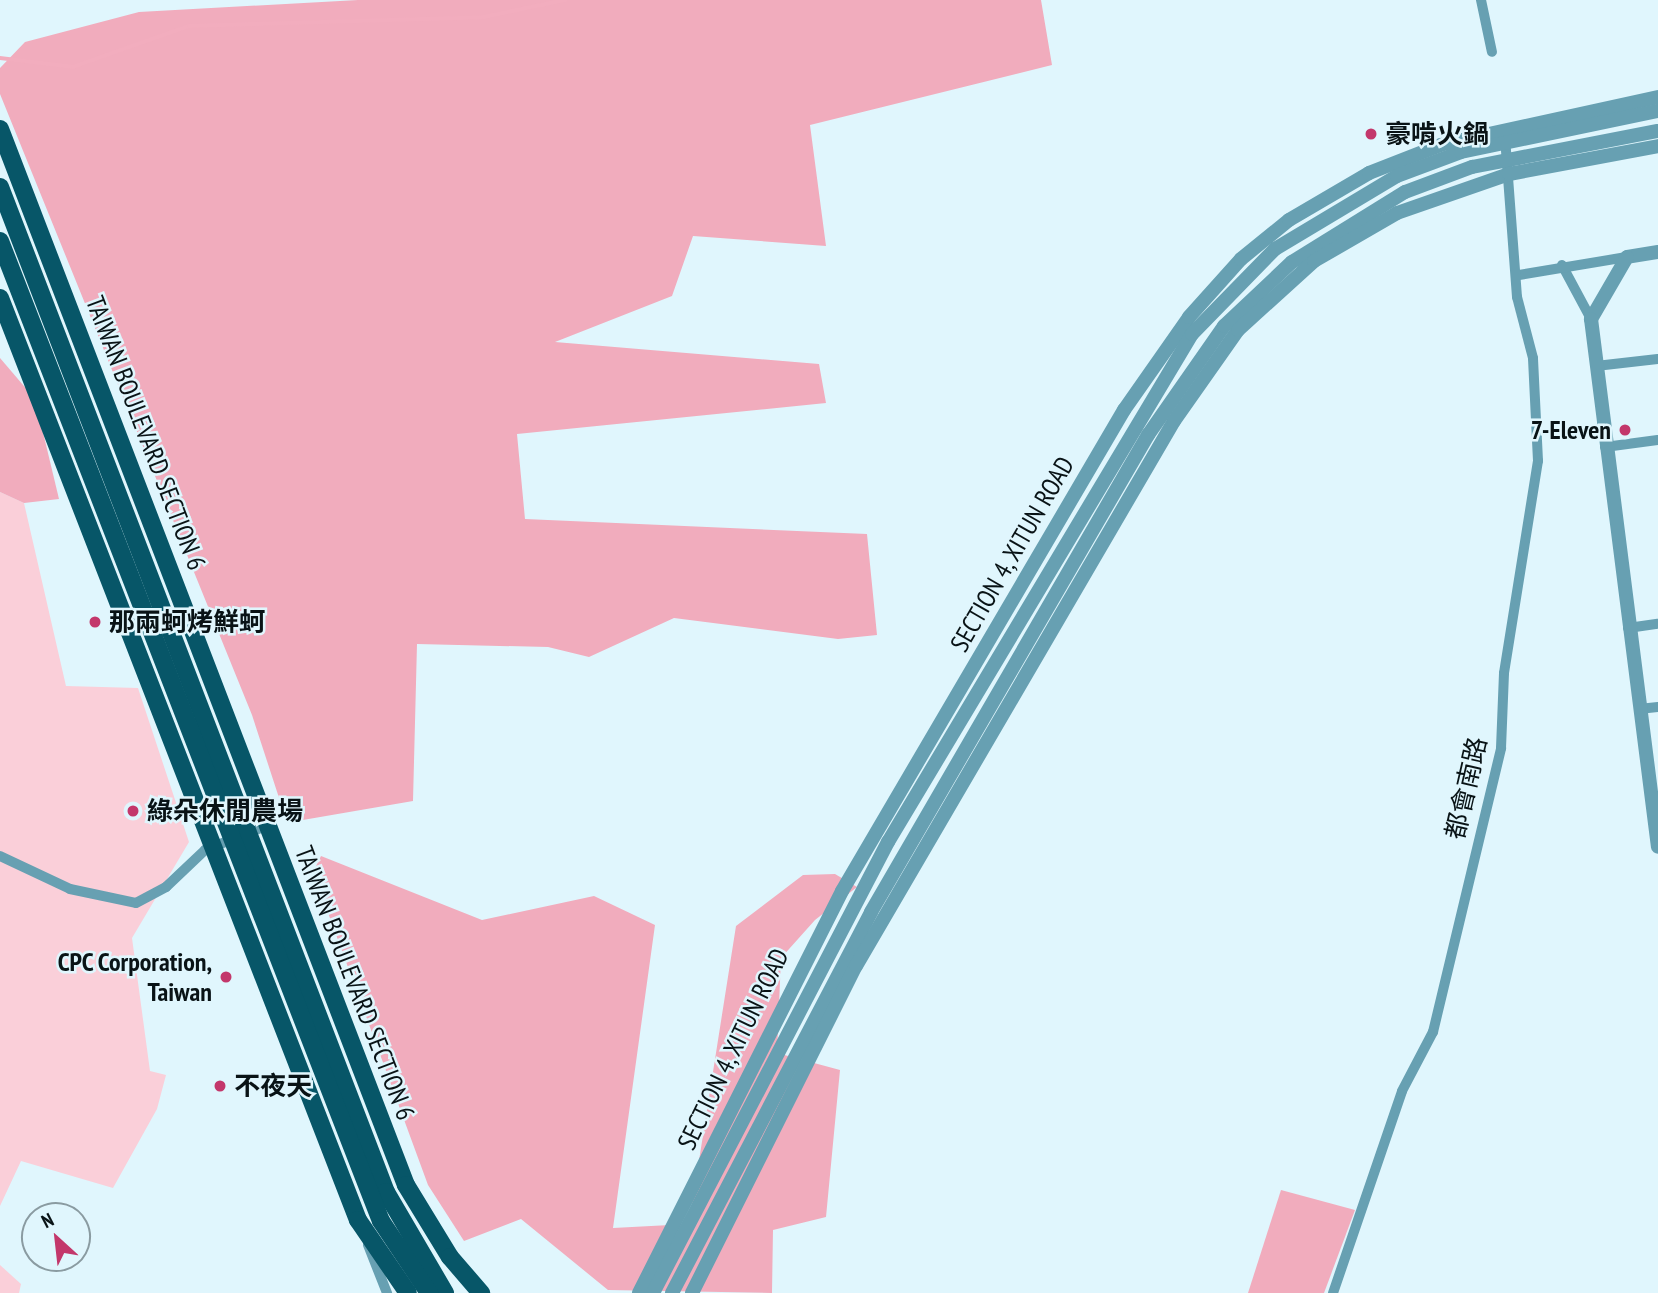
<!DOCTYPE html>
<meta charset="utf-8">
<style>
body{margin:0}
#map{position:relative;width:1658px;height:1293px;overflow:hidden;background:#e0f6fd;font-family:"PT Sans Narrow","Noto Sans TC",sans-serif}
div>[style]{position:absolute}
.green>*{inset:0;background:#facfd9}
.forest>*{inset:0;background:#f1acbd}
.stream>*{height:3.5px;margin:-1.75px;padding:0 1.75px;transform-origin:1.75px;border-radius:1.75px;background:#f2adbe}
.minor>*{height:10px;margin:-5px;padding:0 5px;transform-origin:5px;border-radius:5px;background:#67a0b2}
.tertiary>*{height:14px;margin:-7px;padding:0 7px;transform-origin:7px;border-radius:7px;background:#67a0b2}
.primary>*{height:18px;margin:-9px;padding:0 9px;transform-origin:9px;border-radius:9px;background:#075668}
.dots>*{width:19px;height:19px;translate:-50% -50%;box-sizing:border-box;border:4px solid #e0f6fd;border-radius:50%}
span{translate:-50% -50%;white-space:nowrap;text-align:center;line-height:1.15;-webkit-text-stroke:5px #e0f6fd;paint-order:stroke}
.poi-label{font-size:26px;color:#091316;font-weight:700}
.left{translate:0 -50%;text-align:left}
.right{translate:-100% -50%;text-align:right}
.street-label{font-size:26px;color:#091316}
.north{position:absolute;left:21px;top:1202px;width:70px;height:70px;box-sizing:border-box;background:#e0f6fd;border:2px solid #8a9ba1;border-radius:50%;rotate:333deg;font-size:19px;font-weight:700;line-height:28px;text-align:center;color:#091316}
.north::after{content:'';display:block;margin:auto;width:24px;height:32px;background:#c3376b;clip-path:polygon(50% 0,100% 100%,50% 72%,0 100%)}
</style>
<div id="map">
<div class="green">
<i style="clip-path:polygon(0 492px,24px 503px,66px 686px,138px 688px,189px 842px,132px 938px,150px 1071px,166px 1075px,157px 1109px,113px 1188px,21px 1161px,0 1206px)"></i>
<i style="clip-path:polygon(0 1265px,21px 1284px,19px 1293px,0 1293px)"></i>
</div>
<div class="forest">
<i style="clip-path:polygon(358px 0,1041px 0,1052px 65px,810px 125px,826px 246px,693px 236px,672px 296px,555px 342px,819px 364px,826px 403px,517px 434px,525px 519px,867px 534px,877px 635px,838px 639px,674px 618px,589px 657px,548px 647px,417px 644px,413px 801px,297px 821px,282px 807px,252px 715px,0 94px,0 68px,25px 42px,139px 12px)"></i>
<i style="clip-path:polygon(0 358px,35px 399px,59px 499px,24px 503px,0 492px)"></i>
<i style="clip-path:polygon(321px 856px,482px 920px,594px 896px,655px 925px,613px 1228px,689px 1224px,736px 926px,803px 875px,835px 874px,857px 887px,815px 920px,781px 958px,777px 1053px,840px 1070px,826px 1217px,773px 1230px,772px 1293px,608px 1290px,521px 1219px,464px 1241px,428px 1185px,313px 872px)"></i>
<i style="clip-path:polygon(1281px 1190px,1355px 1210px,1324px 1293px,1248px 1293px)"></i>
</div>
<div class="stream">
<i style="left:0;top:58px;width:74px;rotate:7deg"></i>
<i style="left:73px;top:67px;width:123px;rotate:-19.5deg"></i>
<i style="left:189px;top:26px;width:295px;rotate:-1.7deg"></i>
<i style="left:484px;top:17px;width:83px;rotate:-11.9deg"></i>
</div>
<div class="minor">
<i style="left:1481px;top:0;width:53px;rotate:78.1deg"></i>
<i style="left:1562px;top:265px;width:61px;rotate:61.8deg"></i>
<i style="left:1519px;top:275px;width:109px;rotate:-9.5deg"></i>
<i style="left:1596px;top:366px;width:62px;rotate:-6.4deg"></i>
<i style="left:1605px;top:447px;width:53px;rotate:-7.5deg"></i>
<i style="left:1628px;top:628px;width:30px;rotate:-8deg"></i>
<i style="left:1639px;top:709px;width:19px;rotate:-6deg"></i>
<i style="left:0;top:856px;width:77px;rotate:25.2deg"></i>
<i style="left:70px;top:889px;width:67px;rotate:12deg"></i>
<i style="left:136px;top:903px;width:34px;rotate:-28deg"></i>
<i style="left:166px;top:887px;width:54px;rotate:-43.5deg"></i>
<i style="left:205px;top:850px;width:66px;rotate:-21.5deg"></i>
<i style="left:368px;top:1245px;width:52px;rotate:68.4deg"></i>
<i style="left:1333px;top:1293px;width:213px;rotate:-71.1deg"></i>
<i style="left:1402px;top:1091px;width:67px;rotate:-62.3deg"></i>
<i style="left:1433px;top:1032px;width:292px;rotate:-76.5deg"></i>
<i style="left:1501px;top:748px;width:75px;rotate:-87.7deg"></i>
<i style="left:1504px;top:673px;width:215px;rotate:-80.9deg"></i>
<i style="left:1538px;top:461px;width:103px;rotate:-92.8deg"></i>
<i style="left:1533px;top:358px;width:63px;rotate:-104.7deg"></i>
<i style="left:1517px;top:297px;width:159px;rotate:-94.3deg"></i>
</div>
<div class="tertiary">
<i style="left:1658px;top:252px;width:31px;rotate:171deg"></i>
<i style="left:1627px;top:257px;width:72px;rotate:120.1deg"></i>
<i style="left:1591px;top:319px;width:532px;rotate:82.77deg"></i>
<i style="left:639px;top:1293px;width:450px;rotate:-63.2deg"></i>
<i style="left:842px;top:891px;width:558px;rotate:-59.62deg"></i>
<i style="left:1124px;top:410px;width:113px;rotate:-55deg"></i>
<i style="left:1189px;top:317px;width:78px;rotate:-48.1deg"></i>
<i style="left:1241px;top:259px;width:62px;rotate:-39.1deg"></i>
<i style="left:1289px;top:220px;width:93px;rotate:-30.4deg"></i>
<i style="left:1369px;top:173px;width:79px;rotate:-21.4deg"></i>
<i style="left:1443px;top:144px;width:220px;rotate:-12.3deg"></i>
<i style="left:653px;top:1293px;width:509px;rotate:-62.48deg"></i>
<i style="left:888px;top:842px;width:592px;rotate:-59.1deg"></i>
<i style="left:1192px;top:334px;width:119px;rotate:-45.7deg"></i>
<i style="left:1275px;top:249px;width:142px;rotate:-30.9deg"></i>
<i style="left:1397px;top:176px;width:68px;rotate:-20.6deg"></i>
<i style="left:1461px;top:152px;width:201px;rotate:-11.8deg"></i>
<i style="left:672px;top:1293px;width:430px;rotate:-62.4deg"></i>
<i style="left:871px;top:912px;width:552px;rotate:-59.86deg"></i>
<i style="left:1148px;top:435px;width:133px;rotate:-55.1deg"></i>
<i style="left:1224px;top:326px;width:93px;rotate:-43.3deg"></i>
<i style="left:1292px;top:262px;width:133px;rotate:-31.8deg"></i>
<i style="left:1405px;top:192px;width:72px;rotate:-20.5deg"></i>
<i style="left:1472px;top:167px;width:189px;rotate:-11deg"></i>
<i style="left:692px;top:1293px;width:366px;rotate:-63.4deg"></i>
<i style="left:856px;top:966px;width:631px;rotate:-59.74deg"></i>
<i style="left:1174px;top:421px;width:111px;rotate:-54.9deg"></i>
<i style="left:1238px;top:330px;width:103px;rotate:-42.2deg"></i>
<i style="left:1314px;top:261px;width:96px;rotate:-30deg"></i>
<i style="left:1397px;top:213px;width:119px;rotate:-19.2deg"></i>
<i style="left:1509px;top:174px;width:152px;rotate:-10.6deg"></i>
</div>
<div class="primary">
<i style="left:0;top:129px;width:1131px;rotate:68.97deg"></i>
<i style="left:406px;top:1185px;width:84px;rotate:58.6deg"></i>
<i style="left:450px;top:1257px;width:48px;rotate:49.3deg"></i>
<i style="left:0;top:187px;width:1077px;rotate:68.99deg"></i>
<i style="left:386px;top:1192px;width:117px;rotate:59.7deg"></i>
<i style="left:0;top:241px;width:1051px;rotate:68.76deg"></i>
<i style="left:381px;top:1221px;width:87px;rotate:56.3deg"></i>
<i style="left:0;top:298px;width:989px;rotate:68.78deg"></i>
<i style="left:358px;top:1220px;width:88px;rotate:55.6deg"></i>
</div>
<div class="dots">
<i style="left:1371px;top:134px;background:#c3376b"></i>
<i style="left:1625px;top:430px;background:#c3376b"></i>
<i style="left:95px;top:622px;background:#c3376b"></i>
<i style="left:133px;top:811px;background:#c3376b"></i>
<i style="left:226px;top:977px;background:#c3376b"></i>
<i style="left:220px;top:1086px;background:#c3376b"></i>
</div>
<div class="poi-label">
<span class="left" style="left:1385px;top:134px">豪啃火鍋</span>
<span class="right" style="left:1611px;top:430px">7-Eleven</span>
<span class="left" style="left:109px;top:622px">那兩蚵烤鮮蚵</span>
<span class="left" style="left:147px;top:811px">綠朵休閒農場</span>
<span class="right" style="left:212px;top:977px">CPC Corporation,<br>Taiwan</span>
<span class="left" style="left:234px;top:1086px">不夜天</span>
</div>
<div class="street-label">
<span style="left:146px;top:433px;rotate:69deg">TAIWAN BOULEVARD SECTION 6</span>
<span style="left:1012px;top:554px;rotate:-60deg">SECTION 4, XITUN ROAD</span>
<span style="left:1466px;top:788px;rotate:-77deg">都會南路</span>
<span style="left:355px;top:983px;rotate:69deg">TAIWAN BOULEVARD SECTION 6</span>
<span style="left:733px;top:1049px;rotate:-64deg">SECTION 4, XITUN ROAD</span>
</div>
<div class="north">N</div>
</div>
